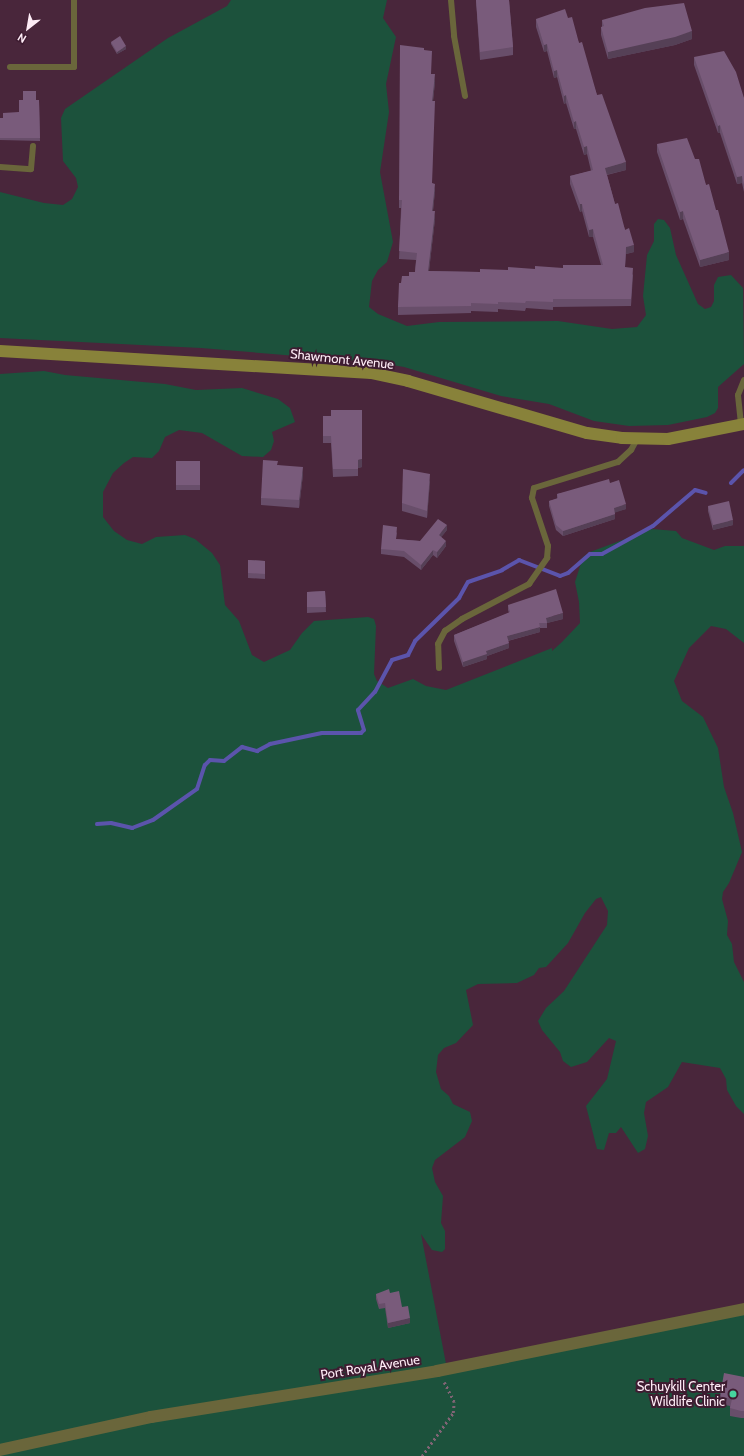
<!DOCTYPE html>
<style>
body{margin:0}
#map{position:relative;width:744px;height:1456px;overflow:hidden;background:#49263b;font-family:Cabin,sans-serif}
div>[style]{position:absolute}
.green>*{inset:0;background:#1c523c}
.stream>*{height:4px;margin:-2px;padding:0 2px;transform-origin:2px;border-radius:2px;background:#5b54ac}
.path>*{height:2.5px;margin-top:-1.25px;transform-origin:0;background:repeating-linear-gradient(90deg,#816475 0 2px,transparent 0 5px)}
.lane>*{height:6px;margin:-3px;padding:0 3px;transform-origin:3px;border-radius:3px;background:#6a663b}
.street>*{height:12px;margin:-6px;padding:0 6px;transform-origin:6px;border-radius:6px;background:#6a663b}
.secondary>*{height:12px;margin:-6px;padding:0 6px;transform-origin:6px;border-radius:6px;background:#88823a}
.wall>*{inset:0;background:#684e6a}
.shaded-wall>*{inset:0;background:#554056}
.building>*{inset:0;background:#795b7b}
.dots>*{width:11px;height:11px;translate:-50% -50%;box-sizing:border-box;border:2px solid #3e1c31;border-radius:50%}
span{translate:-50% -50%;white-space:nowrap;text-align:center;line-height:1.15;-webkit-text-stroke:4px #3e1c31;paint-order:stroke}
.street-label{font-size:13px;color:#feecf6}
.poi-label{font-size:13px;color:#feecf6}
.right{translate:-100% -50%;text-align:right}
.north{position:absolute;left:8px;top:8px;width:40px;height:40px;-webkit-text-stroke:3px #3e1c31;paint-order:stroke;rotate:211deg;font-size:11px;font-weight:700;line-height:16px;text-align:center;color:#feecf6}
.north::after{content:'';display:block;margin:auto;width:14px;height:18px;background:#feecf6;clip-path:polygon(50% 0,100% 100%,50% 72%,0 100%)}
</style>
<div id="map">
<div class="green">
<i style="clip-path:polygon(231px 0,387px 0,383px 18px,396px 37px,386px 84px,389px 112px,380px 172px,393px 242px,387px 262px,378px 270px,372px 281px,369px 307px,378px 314px,407px 326px,439px 322px,558px 321px,612px 329px,637px 327px,646px 315px,643px 296px,647px 255px,654px 241px,654px 224px,658px 219px,664px 220px,670px 228px,676px 255px,698px 304px,705px 309px,711px 307px,714px 301px,714px 285px,718px 277px,731px 275px,743px 288px,744px 364px,718px 387px,718px 408px,715px 413px,707px 417px,668px 425px,629px 426px,594px 421px,549px 404px,501px 396px,404px 367px,381px 363px,201px 348px,0 338px,0 192px,44px 203px,63px 205px,72px 199px,78px 187px,76px 178px,63px 161px,61px 118px,65px 109px,168px 38px,227px 6px)"></i>
<i style="clip-path:polygon(44px 371px,65px 375px,165px 384px,196px 390px,242px 388px,278px 399px,290px 408px,295px 422px,272px 432px,274px 441px,271px 450px,263px 457px,242px 456px,202px 433px,179px 430px,165px 437px,159px 451px,152px 458px,133px 457px,124px 463px,113px 473px,103px 492px,103px 517px,114px 531px,127px 540px,142px 544px,156px 537px,185px 535px,195px 539px,212px 553px,220px 565px,225px 605px,239px 621px,252px 655px,264px 662px,290px 650px,302px 633px,314px 621px,368px 617px,374px 619px,376px 626px,374px 674px,377px 681px,388px 688px,413px 679px,426px 686px,446px 690px,552px 648px,552px 651px,562px 642px,580px 623px,579px 602px,575px 582px,583px 557px,590px 552px,652px 529px,676px 531px,682px 538px,714px 550px,725px 546px,744px 546px,744px 643px,726px 629px,711px 626px,689px 648px,674px 681px,682px 701px,703px 717px,718px 748px,724px 787px,733px 813px,742px 852px,729px 883px,723px 892px,722px 899px,728px 921px,727px 935px,732px 944px,734px 962px,744px 982px,744px 1114px,736px 1106px,727px 1090px,726px 1079px,720px 1068px,682px 1062px,668px 1087px,646px 1102px,644px 1113px,648px 1136px,645px 1149px,638px 1153px,621px 1127px,616px 1133px,609px 1133px,604px 1150px,597px 1149px,586px 1106px,607px 1079px,616px 1041px,609px 1038px,587px 1062px,571px 1067px,563px 1061px,560px 1052px,542px 1030px,538px 1021px,546px 1008px,564px 991px,607px 925px,608px 911px,601px 897px,596px 899px,585px 913px,568px 943px,546px 967px,539px 968px,534px 975px,517px 983px,478px 984px,466px 990px,473px 1025px,456px 1043px,444px 1048px,438px 1055px,436px 1072px,441px 1089px,449px 1096px,453px 1104px,470px 1112px,472px 1121px,465px 1137px,435px 1160px,432px 1168px,435px 1182px,443px 1196px,441px 1223px,445px 1231px,445px 1249px,442px 1252px,432px 1250px,421px 1234px,448px 1374px,744px 1314px,744px 1456px,0 1456px,0 374px)"></i>
</div>
<div class="stream">
<i style="left:731px;top:483px;width:18px;rotate:-45deg"></i>
<i style="left:97px;top:824px;width:14px;rotate:-4deg"></i>
<i style="left:111px;top:823px;width:22px;rotate:13deg"></i>
<i style="left:132px;top:828px;width:22px;rotate:-21deg"></i>
<i style="left:153px;top:820px;width:54px;rotate:-35.2deg"></i>
<i style="left:197px;top:789px;width:25px;rotate:-72deg"></i>
<i style="left:205px;top:765px;width:7px;rotate:-45deg"></i>
<i style="left:210px;top:760px;width:14px;rotate:4deg"></i>
<i style="left:224px;top:761px;width:23px;rotate:-38deg"></i>
<i style="left:242px;top:747px;width:16px;rotate:15deg"></i>
<i style="left:257px;top:751px;width:15px;rotate:-28deg"></i>
<i style="left:270px;top:744px;width:53px;rotate:-11.9deg"></i>
<i style="left:322px;top:733px;width:39px"></i>
<i style="left:361px;top:733px;width:4px;rotate:-45deg"></i>
<i style="left:364px;top:730px;width:21px;rotate:-107deg"></i>
<i style="left:358px;top:710px;width:25px;rotate:-47deg"></i>
<i style="left:375px;top:692px;width:36px;rotate:-62deg"></i>
<i style="left:392px;top:660px;width:17px;rotate:-17deg"></i>
<i style="left:408px;top:655px;width:16px;rotate:-63deg"></i>
<i style="left:415px;top:641px;width:62px;rotate:-44.3deg"></i>
<i style="left:459px;top:598px;width:18px;rotate:-61deg"></i>
<i style="left:468px;top:582px;width:36px;rotate:-19deg"></i>
<i style="left:502px;top:570px;width:20px;rotate:-30deg"></i>
<i style="left:519px;top:560px;width:44px;rotate:21.3deg"></i>
<i style="left:560px;top:576px;width:9px;rotate:-21deg"></i>
<i style="left:568px;top:573px;width:29px;rotate:-41deg"></i>
<i style="left:590px;top:554px;width:12px"></i>
<i style="left:602px;top:554px;width:58px;rotate:-28.8deg"></i>
<i style="left:653px;top:526px;width:55px;rotate:-40.6deg"></i>
<i style="left:695px;top:490px;width:11px;rotate:15deg"></i>
</div>
<div class="path">
<i style="left:422px;top:1456px;width:53px;rotate:-54.2deg"></i>
<i style="left:453px;top:1413px;width:11px;rotate:-85deg"></i>
<i style="left:454px;top:1402px;width:22px;rotate:-117deg"></i>
</div>
<div class="lane">
<i style="left:451px;top:0;width:36px;rotate:85deg"></i>
<i style="left:454px;top:36px;width:61px;rotate:79.6deg"></i>
<i style="left:10px;top:67px;width:64px"></i>
<i style="left:74px;top:67px;width:67px;rotate:-90deg"></i>
<i style="left:0;top:167px;width:31px;rotate:4deg"></i>
<i style="left:31px;top:169px;width:23px;rotate:-85deg"></i>
<i style="left:741px;top:424px;width:29px;rotate:-96deg"></i>
<i style="left:738px;top:395px;width:16px;rotate:-68deg"></i>
<i style="left:439px;top:668px;width:24px;rotate:-92deg"></i>
<i style="left:438px;top:644px;width:15px;rotate:-62deg"></i>
<i style="left:445px;top:631px;width:21px;rotate:-35deg"></i>
<i style="left:462px;top:619px;width:76px;rotate:-27.6deg"></i>
<i style="left:529px;top:584px;width:32px;rotate:-55deg"></i>
<i style="left:547px;top:558px;width:12px;rotate:-85deg"></i>
<i style="left:548px;top:546px;width:51px;rotate:-108.4deg"></i>
<i style="left:532px;top:498px;width:10px;rotate:-79deg"></i>
<i style="left:534px;top:488px;width:88px;rotate:-17.2deg"></i>
<i style="left:618px;top:462px;width:18px;rotate:-43deg"></i>
<i style="left:631px;top:450px;width:13px;rotate:-61deg"></i>
</div>
<div class="street">
<i style="left:0;top:1450px;width:155px;rotate:-12.3deg"></i>
<i style="left:151px;top:1417px;width:290px;rotate:-9.1deg"></i>
<i style="left:437px;top:1371px;width:313px;rotate:-11.4deg"></i>
</div>
<div class="secondary">
<i style="left:0;top:351px;width:372px;rotate:3.4deg"></i>
<i style="left:371px;top:373px;width:38px;rotate:12deg"></i>
<i style="left:408px;top:381px;width:186px;rotate:16.2deg"></i>
<i style="left:587px;top:433px;width:35px;rotate:8deg"></i>
<i style="left:622px;top:438px;width:46px;rotate:1.2deg"></i>
<i style="left:668px;top:439px;width:77px;rotate:-11.2deg"></i>
</div>
<div class="wall">
<i style="clip-path:polygon(476px 0,509px 0,513px 47px,513px 55px,480px 60px)"></i>
<i style="clip-path:polygon(568px 18px,579px 43px,597px 95px,626px 170px,607px 175px,615px 204px,634px 252px,626px 254px,625px 267px,633px 275px,631px 306px,553px 307px,553px 310px,526px 308px,525px 311px,498px 309px,498px 312px,471px 311px,471px 313px,398px 315px,398px 307px,401px 283px,415px 272px,416px 260px,399px 259px,401px 208px,399px 208px,399px 200px,424px 50px,431px 74px,435px 82px,433px 101px,432px 183px,435px 191px,433px 211px,435px 219px,429px 271px,480px 272px,563px 268px,601px 265px,593px 237px,589px 237px,582px 211px,580px 212px,570px 184px,570px 176px,591px 171px,587px 154px,584px 155px,576px 129px,574px 129px,566px 103px,564px 104px,557px 77px,554px 78px,547px 51px,544px 52px,536px 27px,536px 19px)"></i>
<i style="clip-path:polygon(602px 20px,692px 39px,675px 45px,608px 59px,601px 35px,601px 27px,602px 27px)"></i>
<i style="clip-path:polygon(111px 42px,126px 49px,117px 54px,111px 44px)"></i>
<i style="clip-path:polygon(694px 57px,744px 98px,744px 192px,742px 183px,737px 184px,720px 133px,718px 133px,694px 65px)"></i>
<i style="clip-path:polygon(36px 100px,39px 100px,40px 141px,0 140px,0 118px,3px 118px,19px 112px)"></i>
<i style="clip-path:polygon(657px 144px,695px 159px,706px 185px,729px 260px,700px 267px,683px 219px,680px 220px,657px 152px)"></i>
<i style="clip-path:polygon(323px 416px,362px 467px,358px 468px,358px 476px,333px 477px,331px 443px,323px 443px)"></i>
<i style="clip-path:polygon(176px 461px,200px 461px,200px 490px,176px 490px)"></i>
<i style="clip-path:polygon(278px 465px,303px 474px,299px 508px,261px 505px,261px 498px)"></i>
<i style="clip-path:polygon(430px 481px,427px 518px,402px 511px,402px 503px)"></i>
<i style="clip-path:polygon(610px 483px,626px 509px,615px 512px,615px 519px,563px 536px,556px 530px,549px 506px,549px 501px,557px 499px,557px 494px)"></i>
<i style="clip-path:polygon(708px 506px,733px 525px,713px 530px,708px 511px)"></i>
<i style="clip-path:polygon(447px 530px,441px 537px,446px 546px,437px 558px,433px 555px,421px 570px,404px 557px,381px 554px,381px 549px,397px 532px,396px 539px,420px 541px)"></i>
<i style="clip-path:polygon(248px 560px,265px 561px,265px 579px,248px 578px)"></i>
<i style="clip-path:polygon(325px 591px,326px 612px,307px 613px,307px 592px)"></i>
<i style="clip-path:polygon(508px 605px,563px 619px,547px 623px,547px 628px,540px 628px,540px 632px,508px 641px,509px 648px,487px 656px,487px 659px,463px 667px,454px 641px,454px 635px,509px 613px,508px 610px)"></i>
<i style="clip-path:polygon(390px 1293px,402px 1307px,410px 1323px,388px 1328px,385px 1308px,379px 1309px,376px 1299px,376px 1294px)"></i>
<i style="clip-path:polygon(744px 1377px,744px 1418px,741px 1418px,730px 1416px,730px 1406px,720px 1404px,720px 1396px)"></i>
</div>
<div class="shaded-wall">
<i style="clip-path:polygon(692px 31px,692px 39px,675px 45px,608px 59px,608px 52px)"></i>
<i style="clip-path:polygon(547px 44px,547px 51px,544px 52px,544px 45px)"></i>
<i style="clip-path:polygon(126px 46px,126px 49px,117px 54px,117px 52px)"></i>
<i style="clip-path:polygon(557px 70px,557px 77px,554px 78px,554px 71px)"></i>
<i style="clip-path:polygon(435px 74px,435px 82px,432px 109px,432px 101px)"></i>
<i style="clip-path:polygon(566px 95px,566px 103px,564px 104px,564px 96px)"></i>
<i style="clip-path:polygon(576px 121px,576px 129px,574px 129px,574px 122px)"></i>
<i style="clip-path:polygon(720px 125px,720px 133px,718px 133px,718px 126px)"></i>
<i style="clip-path:polygon(587px 146px,587px 154px,584px 155px,584px 147px)"></i>
<i style="clip-path:polygon(626px 162px,626px 170px,605px 175px,605px 168px)"></i>
<i style="clip-path:polygon(742px 176px,742px 183px,737px 184px,737px 177px)"></i>
<i style="clip-path:polygon(435px 184px,435px 191px,432px 219px,432px 211px)"></i>
<i style="clip-path:polygon(580px 204px,582px 204px,582px 211px,580px 212px)"></i>
<i style="clip-path:polygon(435px 211px,435px 219px,428px 279px,428px 271px)"></i>
<i style="clip-path:polygon(683px 211px,683px 219px,680px 220px,680px 212px)"></i>
<i style="clip-path:polygon(593px 229px,593px 237px,589px 237px,589px 230px)"></i>
<i style="clip-path:polygon(634px 245px,634px 252px,626px 254px,626px 247px)"></i>
<i style="clip-path:polygon(729px 252px,729px 260px,700px 267px,700px 260px)"></i>
<i style="clip-path:polygon(362px 459px,362px 467px,358px 468px,358px 460px)"></i>
<i style="clip-path:polygon(303px 467px,303px 474px,299px 508px,299px 500px)"></i>
<i style="clip-path:polygon(430px 474px,430px 481px,427px 518px,427px 511px)"></i>
<i style="clip-path:polygon(626px 504px,626px 509px,614px 513px,614px 508px)"></i>
<i style="clip-path:polygon(615px 514px,615px 519px,563px 536px,563px 531px)"></i>
<i style="clip-path:polygon(733px 520px,733px 525px,713px 530px,713px 525px)"></i>
<i style="clip-path:polygon(447px 525px,447px 530px,439px 540px,439px 535px)"></i>
<i style="clip-path:polygon(446px 541px,446px 546px,437px 558px,437px 552px)"></i>
<i style="clip-path:polygon(433px 550px,433px 555px,421px 570px,421px 565px)"></i>
<i style="clip-path:polygon(563px 613px,563px 619px,547px 623px,546px 618px)"></i>
<i style="clip-path:polygon(540px 627px,540px 632px,507px 641px,507px 636px)"></i>
<i style="clip-path:polygon(509px 643px,509px 648px,487px 656px,487px 659px,463px 667px,463px 662px,486px 651px)"></i>
<i style="clip-path:polygon(410px 1318px,410px 1323px,388px 1328px,388px 1323px)"></i>
</div>
<div class="building">
<i style="clip-path:polygon(476px 0,509px 0,513px 47px,480px 52px)"></i>
<i style="clip-path:polygon(684px 3px,692px 31px,675px 37px,608px 52px,601px 27px,604px 26px,602px 20px,645px 8px)"></i>
<i style="clip-path:polygon(565px 9px,568px 18px,572px 17px,579px 43px,582px 42px,597px 95px,602px 94px,626px 162px,605px 168px,615px 204px,618px 203px,625px 230px,629px 228px,634px 245px,626px 247px,625px 267px,633px 268px,631px 299px,553px 299px,553px 302px,526px 301px,525px 303px,498px 302px,498px 304px,471px 303px,471px 306px,398px 307px,399px 283px,401px 283px,402px 276px,409px 276px,409px 272px,415px 272px,417px 253px,399px 251px,402px 200px,399px 200px,400px 45px,424px 48px,424px 50px,432px 51px,431px 74px,435px 74px,432px 101px,435px 101px,432px 183px,435px 184px,432px 211px,435px 211px,428px 271px,480px 272px,480px 269px,508px 270px,508px 267px,535px 269px,535px 266px,563px 268px,563px 265px,603px 265px,593px 229px,589px 230px,582px 204px,580px 204px,570px 176px,593px 170px,587px 146px,584px 147px,576px 121px,574px 122px,566px 95px,564px 96px,557px 70px,554px 71px,547px 44px,544px 45px,536px 19px)"></i>
<i style="clip-path:polygon(120px 36px,126px 46px,117px 52px,111px 42px)"></i>
<i style="clip-path:polygon(724px 51px,736px 72px,744px 98px,744px 185px,742px 176px,737px 177px,720px 125px,718px 126px,694px 57px)"></i>
<i style="clip-path:polygon(23px 91px,36px 91px,36px 100px,39px 100px,40px 138px,0 138px,0 118px,3px 118px,3px 113px,19px 112px,19px 100px,23px 100px)"></i>
<i style="clip-path:polygon(687px 138px,695px 159px,699px 159px,706px 185px,709px 184px,716px 210px,718px 210px,729px 252px,700px 260px,683px 211px,680px 212px,657px 144px)"></i>
<i style="clip-path:polygon(331px 410px,362px 410px,362px 459px,358px 460px,358px 469px,333px 469px,331px 436px,323px 436px,323px 416px,331px 416px)"></i>
<i style="clip-path:polygon(263px 460px,278px 461px,277px 465px,303px 467px,299px 500px,261px 498px)"></i>
<i style="clip-path:polygon(176px 461px,200px 461px,200px 485px,176px 485px)"></i>
<i style="clip-path:polygon(403px 469px,430px 474px,427px 511px,402px 503px)"></i>
<i style="clip-path:polygon(609px 479px,610px 483px,619px 480px,626px 504px,614px 508px,615px 514px,563px 531px,556px 525px,549px 501px,558px 498px,557px 494px)"></i>
<i style="clip-path:polygon(729px 501px,733px 520px,713px 525px,708px 506px)"></i>
<i style="clip-path:polygon(438px 519px,447px 525px,439px 535px,446px 541px,437px 552px,433px 550px,421px 565px,404px 551px,381px 549px,383px 525px,397px 527px,396px 539px,420px 541px)"></i>
<i style="clip-path:polygon(248px 560px,265px 561px,265px 574px,248px 573px)"></i>
<i style="clip-path:polygon(556px 589px,563px 613px,546px 618px,547px 623px,539px 623px,540px 627px,507px 636px,509px 643px,486px 651px,487px 654px,463px 662px,454px 635px,510px 612px,508px 605px)"></i>
<i style="clip-path:polygon(325px 591px,326px 607px,307px 607px,307px 592px)"></i>
<i style="clip-path:polygon(389px 1289px,390px 1293px,399px 1291px,402px 1307px,408px 1306px,410px 1318px,388px 1323px,385px 1303px,379px 1304px,376px 1294px)"></i>
<i style="clip-path:polygon(724px 1373px,744px 1377px,744px 1411px,741px 1411px,730px 1408px,732px 1399px,720px 1396px)"></i>
</div>
<div class="dots">
<i style="left:733px;top:1394px;background:#46d49e"></i>
</div>
<div class="street-label">
<span style="left:342px;top:359px;rotate:6deg">Shawmont Avenue</span>
<span style="left:370px;top:1367px;rotate:-9deg">Port Royal Avenue</span>
</div>
<div class="poi-label">
<span class="right" style="left:725px;top:1394px">Schuykill Center<br>Wildlife Clinic</span>
</div>
<div class="north">N</div>
</div>
